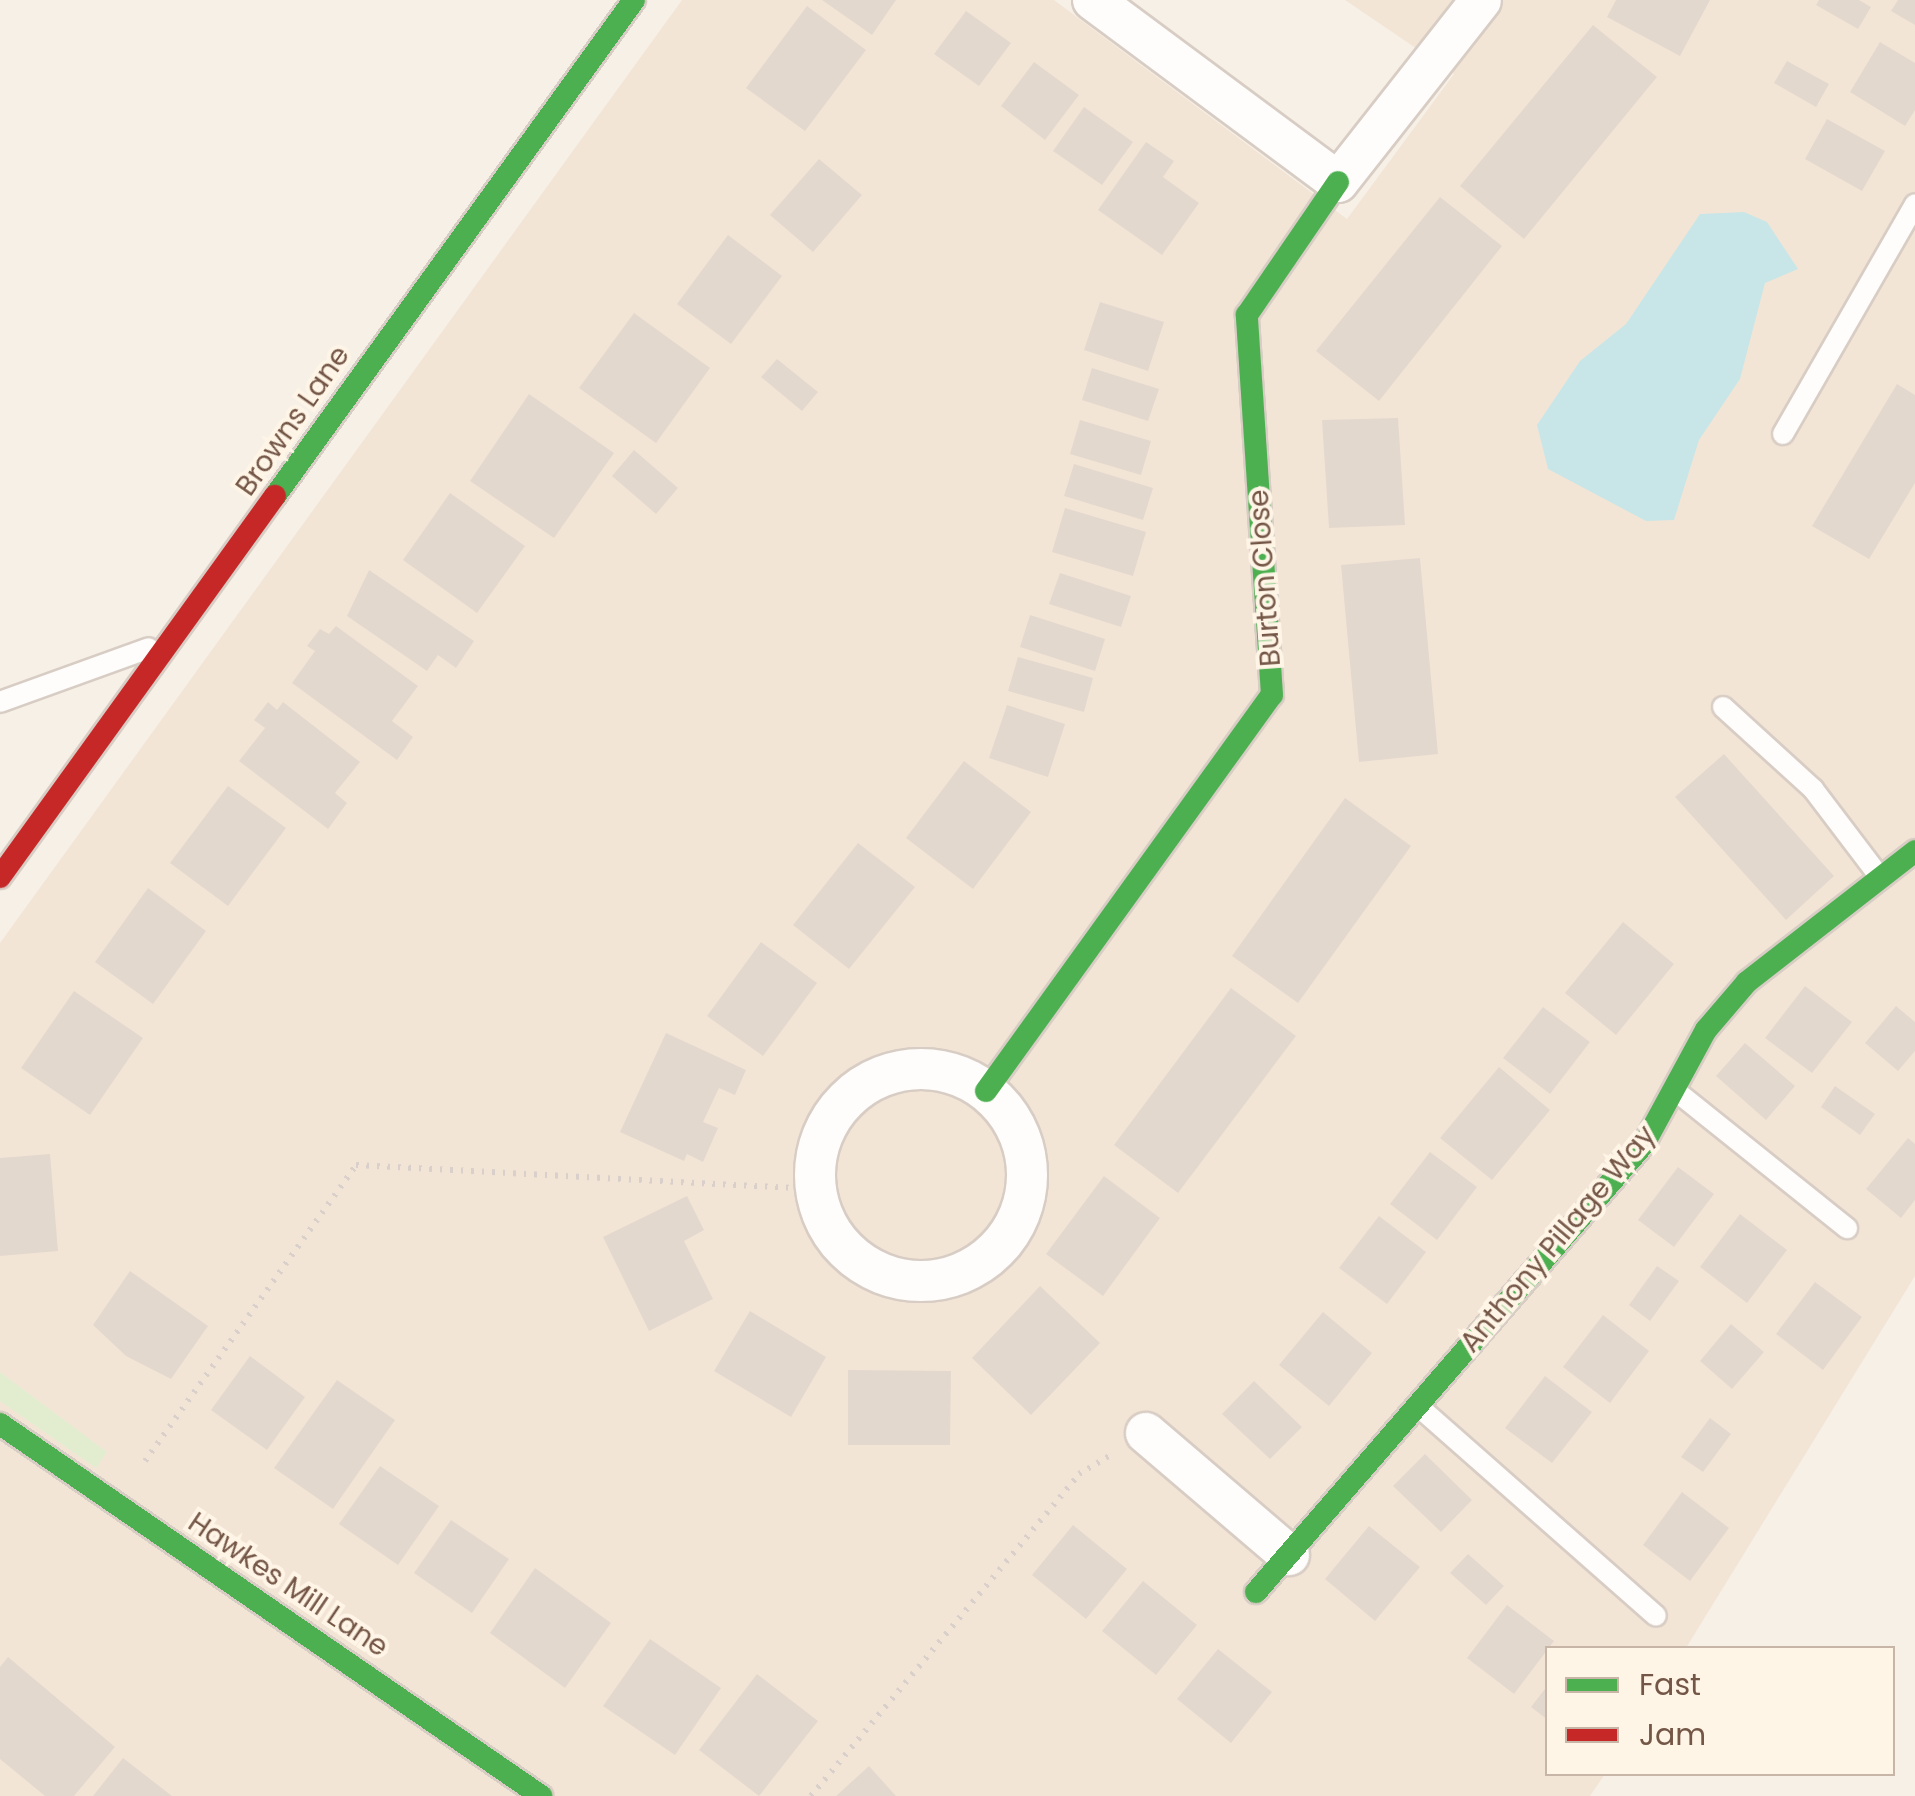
<!DOCTYPE html>
<style>
body{margin:0}
#map{position:relative;width:1915px;height:1796px;overflow:hidden;background:#f7f0e6;font-family:Poppins,sans-serif}
div>[style]{position:absolute}
.residential>*{inset:0;background:#f3e5d6}
.green>*{inset:0;background:#e2edd0}
.water>*{inset:0;background:#c8e6e7}
.building>*{inset:0;background:#e3d8ce}
.path>*{height:6px;margin-top:-3px;transform-origin:0;background:repeating-linear-gradient(90deg,#d9d0cb 0 2.5px,transparent 0 10.5px)}
.roads{filter:drop-shadow(2px 0 #d8cdc4) drop-shadow(-2px 0 #d8cdc4) drop-shadow(0 2px #d8cdc4) drop-shadow(0 -2px #d8cdc4)}
.lane>*{height:20px;margin:-10px;padding:0 10px;transform-origin:10px;border-radius:10px;background:#fefdfb}
.street>*{height:40px;margin:-20px;padding:0 20px;transform-origin:20px;border-radius:20px;background:#fefdfb}
.street>.ring{margin:-20px;padding:0;box-sizing:content-box;background:none;border:40px solid #fefdfb;border-radius:50%}
.fast>*{height:22px;margin:-11px;padding:0 11px;transform-origin:11px;border-radius:11px;background:#4caf50}
.jam>*{height:22px;margin:-11px;padding:0 11px;transform-origin:11px;border-radius:11px;background:#c62828}
span{translate:-50% -50%;white-space:nowrap;text-align:center;line-height:1.15;-webkit-text-stroke:8px #fff5e7;paint-order:stroke}
.street-label{font-size:28px;color:#745646}
.legend{position:absolute;left:1545px;top:1646px;width:350px;height:130px;box-sizing:border-box;background:#fff5e7;border:2px solid #c7b5a7;margin:0;padding:12px 18px;list-style:none;font-size:30px;color:#745646}
.legend li{display:flex;align-items:center;gap:20px;height:50px}
.legend b{width:50px;border:2px solid #c7b5a7}
</style>
<div id="map">
<div class="residential">
<i style="clip-path:polygon(682px 0,1054px 0,1347px 219px,1454px 74px,1345px 0,1915px 0,1915px 1276px,1686px 1648px,1548px 1648px,1548px 1774px,1605px 1774px,1590px 1796px,0 1796px,0 943px)"></i>
</div>
<div class="green">
<i style="clip-path:polygon(0 1372px,107px 1452px,96px 1468px,0 1401px)"></i>
</div>
<div class="water">
<i style="clip-path:polygon(1744px 212px,1767px 222px,1798px 269px,1765px 283px,1740px 379px,1699px 440px,1674px 520px,1646px 521px,1548px 469px,1537px 425px,1580px 361px,1626px 324px,1700px 214px)"></i>
</div>
<div class="building">
<i style="clip-path:polygon(822px 0,896px 0,872px 35px)"></i>
<i style="clip-path:polygon(1616px 0,1710px 0,1680px 56px,1607px 17px)"></i>
<i style="clip-path:polygon(1819px 0,1859px 0,1871px 7px,1858px 29px,1816px 5px)"></i>
<i style="clip-path:polygon(1898px 0,1915px 0,1915px 25px,1891px 11px)"></i>
<i style="clip-path:polygon(807px 6px,866px 50px,805px 131px,746px 88px)"></i>
<i style="clip-path:polygon(966px 11px,1011px 43px,979px 86px,934px 54px)"></i>
<i style="clip-path:polygon(1593px 25px,1657px 77px,1524px 239px,1460px 186px)"></i>
<i style="clip-path:polygon(1880px 42px,1915px 63px,1915px 110px,1905px 126px,1850px 92px)"></i>
<i style="clip-path:polygon(1787px 61px,1829px 84px,1816px 107px,1774px 83px)"></i>
<i style="clip-path:polygon(1034px 62px,1079px 95px,1045px 140px,1001px 106px)"></i>
<i style="clip-path:polygon(1084px 107px,1133px 142px,1102px 185px,1053px 151px)"></i>
<i style="clip-path:polygon(1827px 119px,1885px 151px,1862px 191px,1805px 159px)"></i>
<i style="clip-path:polygon(1146px 142px,1174px 161px,1163px 177px,1199px 203px,1162px 255px,1098px 210px)"></i>
<i style="clip-path:polygon(819px 159px,862px 195px,813px 252px,770px 215px)"></i>
<i style="clip-path:polygon(1440px 197px,1502px 246px,1379px 401px,1316px 351px)"></i>
<i style="clip-path:polygon(728px 235px,782px 276px,731px 344px,677px 304px)"></i>
<i style="clip-path:polygon(1100px 302px,1164px 322px,1148px 371px,1084px 350px)"></i>
<i style="clip-path:polygon(634px 313px,710px 368px,656px 443px,579px 388px)"></i>
<i style="clip-path:polygon(777px 359px,818px 392px,802px 411px,761px 377px)"></i>
<i style="clip-path:polygon(1092px 368px,1159px 389px,1148px 421px,1082px 400px)"></i>
<i style="clip-path:polygon(1897px 384px,1915px 395px,1915px 483px,1869px 559px,1812px 526px)"></i>
<i style="clip-path:polygon(529px 394px,614px 453px,554px 538px,470px 481px)"></i>
<i style="clip-path:polygon(1398px 418px,1405px 525px,1329px 528px,1322px 420px)"></i>
<i style="clip-path:polygon(1080px 420px,1151px 441px,1141px 475px,1070px 454px)"></i>
<i style="clip-path:polygon(634px 450px,678px 488px,656px 514px,612px 476px)"></i>
<i style="clip-path:polygon(1074px 464px,1153px 488px,1143px 520px,1064px 496px)"></i>
<i style="clip-path:polygon(450px 493px,525px 546px,477px 613px,403px 560px)"></i>
<i style="clip-path:polygon(1065px 508px,1146px 532px,1133px 576px,1052px 552px)"></i>
<i style="clip-path:polygon(1420px 558px,1438px 754px,1359px 762px,1341px 565px)"></i>
<i style="clip-path:polygon(369px 570px,474px 641px,456px 668px,438px 655px,427px 671px,347px 616px)"></i>
<i style="clip-path:polygon(1060px 573px,1131px 596px,1121px 627px,1049px 604px)"></i>
<i style="clip-path:polygon(1030px 615px,1105px 639px,1095px 671px,1020px 647px)"></i>
<i style="clip-path:polygon(336px 626px,418px 686px,392px 721px,413px 737px,397px 760px,292px 683px,315px 651px,307px 646px,320px 629px,329px 634px)"></i>
<i style="clip-path:polygon(1018px 657px,1093px 678px,1084px 712px,1008px 691px)"></i>
<i style="clip-path:polygon(268px 702px,277px 710px,283px 702px,360px 762px,335px 793px,347px 803px,328px 829px,239px 761px,265px 728px,254px 720px)"></i>
<i style="clip-path:polygon(1007px 705px,1065px 724px,1048px 777px,989px 758px)"></i>
<i style="clip-path:polygon(1724px 754px,1834px 876px,1786px 920px,1675px 797px)"></i>
<i style="clip-path:polygon(964px 761px,1031px 812px,973px 889px,906px 838px)"></i>
<i style="clip-path:polygon(228px 786px,286px 828px,228px 906px,170px 863px)"></i>
<i style="clip-path:polygon(1345px 798px,1411px 846px,1298px 1003px,1232px 956px)"></i>
<i style="clip-path:polygon(858px 843px,915px 887px,849px 969px,793px 925px)"></i>
<i style="clip-path:polygon(148px 888px,206px 931px,153px 1004px,95px 962px)"></i>
<i style="clip-path:polygon(1623px 922px,1674px 964px,1616px 1035px,1565px 993px)"></i>
<i style="clip-path:polygon(761px 942px,817px 983px,763px 1056px,707px 1016px)"></i>
<i style="clip-path:polygon(1805px 986px,1852px 1022px,1812px 1073px,1765px 1038px)"></i>
<i style="clip-path:polygon(1231px 988px,1296px 1036px,1178px 1193px,1114px 1145px)"></i>
<i style="clip-path:polygon(74px 991px,143px 1038px,90px 1115px,21px 1068px)"></i>
<i style="clip-path:polygon(1896px 1006px,1915px 1022px,1915px 1051px,1898px 1071px,1865px 1043px)"></i>
<i style="clip-path:polygon(1543px 1007px,1590px 1042px,1550px 1094px,1503px 1058px)"></i>
<i style="clip-path:polygon(666px 1033px,746px 1070px,735px 1095px,719px 1088px,703px 1122px,718px 1128px,703px 1162px,687px 1154px,684px 1161px,620px 1132px)"></i>
<i style="clip-path:polygon(1745px 1043px,1795px 1086px,1766px 1120px,1716px 1076px)"></i>
<i style="clip-path:polygon(1499px 1067px,1550px 1110px,1492px 1180px,1440px 1138px)"></i>
<i style="clip-path:polygon(1835px 1086px,1875px 1114px,1860px 1135px,1821px 1107px)"></i>
<i style="clip-path:polygon(1908px 1138px,1915px 1144px,1915px 1200px,1901px 1218px,1866px 1189px)"></i>
<i style="clip-path:polygon(1430px 1152px,1477px 1187px,1437px 1240px,1390px 1204px)"></i>
<i style="clip-path:polygon(50px 1154px,58px 1251px,0 1256px,0 1158px)"></i>
<i style="clip-path:polygon(1678px 1167px,1714px 1194px,1674px 1247px,1638px 1220px)"></i>
<i style="clip-path:polygon(1104px 1176px,1160px 1218px,1103px 1296px,1046px 1254px)"></i>
<i style="clip-path:polygon(687px 1196px,704px 1230px,684px 1241px,713px 1299px,649px 1331px,603px 1237px)"></i>
<i style="clip-path:polygon(1740px 1214px,1787px 1250px,1747px 1303px,1700px 1267px)"></i>
<i style="clip-path:polygon(1379px 1216px,1426px 1252px,1387px 1304px,1339px 1268px)"></i>
<i style="clip-path:polygon(1657px 1266px,1679px 1281px,1650px 1321px,1629px 1305px)"></i>
<i style="clip-path:polygon(130px 1271px,208px 1326px,171px 1379px,126px 1356px,93px 1325px)"></i>
<i style="clip-path:polygon(1815px 1282px,1862px 1317px,1823px 1370px,1776px 1334px)"></i>
<i style="clip-path:polygon(1040px 1286px,1100px 1343px,1031px 1415px,972px 1358px)"></i>
<i style="clip-path:polygon(750px 1311px,826px 1357px,791px 1417px,714px 1371px)"></i>
<i style="clip-path:polygon(1323px 1312px,1372px 1353px,1329px 1406px,1279px 1365px)"></i>
<i style="clip-path:polygon(1603px 1315px,1649px 1351px,1610px 1403px,1563px 1367px)"></i>
<i style="clip-path:polygon(1731px 1324px,1764px 1352px,1732px 1389px,1700px 1361px)"></i>
<i style="clip-path:polygon(250px 1356px,305px 1397px,267px 1450px,211px 1410px)"></i>
<i style="clip-path:polygon(848px 1370px,951px 1371px,950px 1445px,848px 1445px)"></i>
<i style="clip-path:polygon(1545px 1376px,1592px 1412px,1552px 1463px,1505px 1428px)"></i>
<i style="clip-path:polygon(337px 1380px,395px 1420px,333px 1509px,274px 1468px)"></i>
<i style="clip-path:polygon(1254px 1381px,1302px 1427px,1270px 1459px,1222px 1414px)"></i>
<i style="clip-path:polygon(1710px 1418px,1731px 1434px,1703px 1472px,1681px 1457px)"></i>
<i style="clip-path:polygon(1425px 1454px,1472px 1500px,1441px 1532px,1393px 1486px)"></i>
<i style="clip-path:polygon(380px 1466px,439px 1506px,398px 1565px,339px 1524px)"></i>
<i style="clip-path:polygon(1682px 1492px,1729px 1528px,1690px 1581px,1643px 1545px)"></i>
<i style="clip-path:polygon(451px 1520px,509px 1559px,472px 1613px,414px 1573px)"></i>
<i style="clip-path:polygon(1073px 1525px,1127px 1569px,1086px 1619px,1032px 1575px)"></i>
<i style="clip-path:polygon(1369px 1526px,1420px 1567px,1375px 1621px,1325px 1579px)"></i>
<i style="clip-path:polygon(1468px 1554px,1504px 1586px,1486px 1605px,1450px 1573px)"></i>
<i style="clip-path:polygon(535px 1568px,611px 1623px,565px 1688px,490px 1633px)"></i>
<i style="clip-path:polygon(1143px 1581px,1197px 1625px,1156px 1675px,1102px 1631px)"></i>
<i style="clip-path:polygon(1507px 1605px,1554px 1641px,1514px 1694px,1467px 1658px)"></i>
<i style="clip-path:polygon(650px 1639px,721px 1688px,675px 1755px,603px 1706px)"></i>
<i style="clip-path:polygon(1218px 1649px,1272px 1692px,1231px 1743px,1177px 1699px)"></i>
<i style="clip-path:polygon(8px 1657px,115px 1747px,74px 1796px,45px 1796px,0 1759px,0 1667px)"></i>
<i style="clip-path:polygon(757px 1674px,818px 1721px,759px 1796px,699px 1750px)"></i>
<i style="clip-path:polygon(1548px 1685px,1548px 1720px,1531px 1707px)"></i>
<i style="clip-path:polygon(123px 1758px,172px 1796px,93px 1796px)"></i>
<i style="clip-path:polygon(869px 1766px,896px 1796px,836px 1796px)"></i>
</div>
<div class="path">
<i style="left:145px;top:1461px;width:364px;rotate:-54.5deg"></i>
<i style="left:356px;top:1165px;width:461px;rotate:3deg"></i>
<i style="left:811px;top:1796px;width:419px;rotate:-50.2deg"></i>
<i style="left:1079px;top:1474px;width:35px;rotate:-31deg"></i>
</div>
<div class="roads">
<div class="lane">
<i style="left:1783px;top:434px;width:265px;rotate:-60.1deg"></i>
<i style="left:0;top:702px;width:158px;rotate:-19.9deg"></i>
<i style="left:1723px;top:707px;width:122px;rotate:42.3deg"></i>
<i style="left:1813px;top:789px;width:109px;rotate:52.8deg"></i>
<i style="left:1677px;top:1092px;width:218px;rotate:38.7deg"></i>
<i style="left:1418px;top:1406px;width:317px;rotate:41.4deg"></i>
</div>
<div class="street">
<i style="left:1093px;top:0;width:305px;rotate:36.6deg"></i>
<i style="left:1338px;top:182px;width:231px;rotate:-51.8deg"></i>
<i class="ring" style="left:815px;top:1069px;width:172px;height:172px"></i>
<i style="left:1146px;top:1433px;width:188px;rotate:40.5deg"></i>
</div>
<div class="fast">
<i style="left:275px;top:496px;width:612px;rotate:-54.1deg"></i>
<i style="left:986px;top:1091px;width:488px;rotate:-54.2deg"></i>
<i style="left:1272px;top:695px;width:381px;rotate:-93.8deg"></i>
<i style="left:1247px;top:315px;width:161px;rotate:-55.6deg"></i>
<i style="left:0;top:1424px;width:657px;rotate:34.51deg"></i>
<i style="left:1256px;top:1592px;width:593px;rotate:-49.11deg"></i>
<i style="left:1644px;top:1144px;width:130px;rotate:-61.5deg"></i>
<i style="left:1706px;top:1030px;width:63px;rotate:-49.5deg"></i>
<i style="left:1747px;top:982px;width:213px;rotate:-37.9deg"></i>
</div>
<div class="jam">
<i style="left:0;top:877px;width:470px;rotate:-54.2deg"></i>
</div>
</div>
<div class="street-label">
<span style="left:293px;top:421px;rotate:-55deg">Browns Lane</span>
<span style="left:1265px;top:578px;rotate:-94deg">Burton Close</span>
<span style="left:1558px;top:1239px;rotate:-50deg">Anthony Pillage Way</span>
<span style="left:288px;top:1585px;rotate:34deg">Hawkes Mill Lane</span>
</div>
<ul class="legend">
<li><b style="height:12px;background:#4caf50"></b>Fast</li>
<li><b style="height:12px;background:#c62828"></b>Jam</li>
</ul>
</div>
